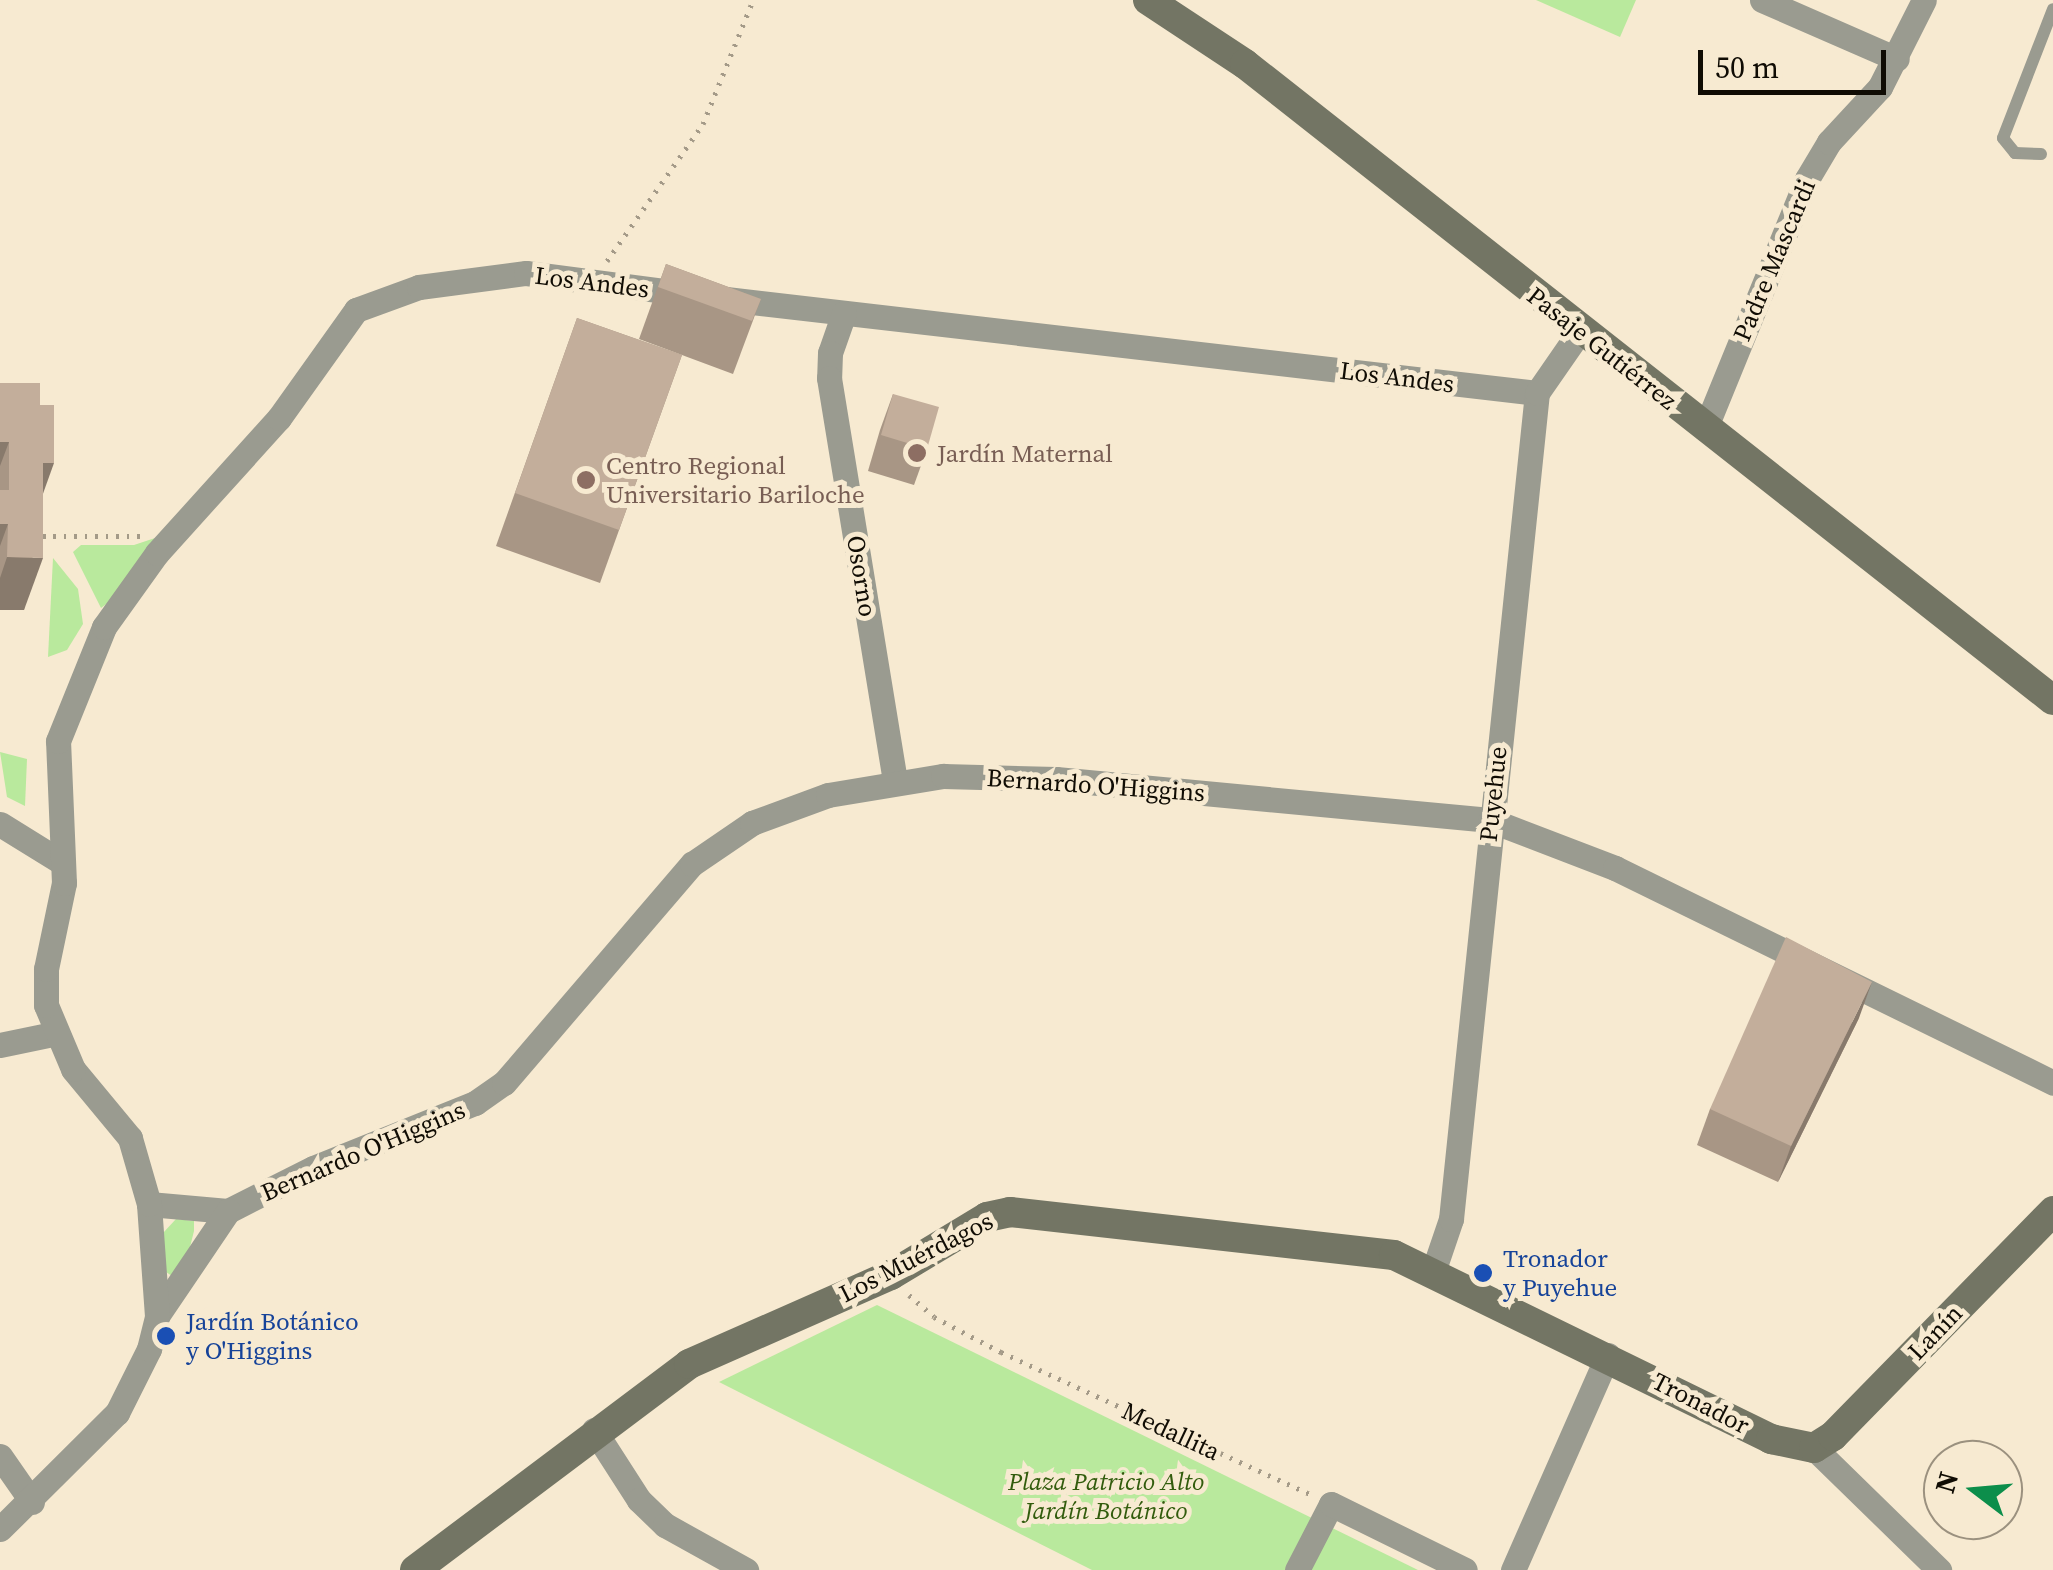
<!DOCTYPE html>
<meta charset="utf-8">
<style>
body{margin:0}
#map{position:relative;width:2053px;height:1570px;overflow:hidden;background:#f7ead1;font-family:"Source Serif 4",serif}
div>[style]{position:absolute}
.green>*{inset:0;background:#b9e99d}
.path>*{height:5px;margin-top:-2.5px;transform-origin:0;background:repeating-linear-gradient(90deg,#a49a88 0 2.5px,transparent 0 10.5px)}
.lane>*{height:12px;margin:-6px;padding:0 6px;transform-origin:6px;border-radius:6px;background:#9a9b90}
.street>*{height:25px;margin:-12.5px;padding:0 12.5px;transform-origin:12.5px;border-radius:12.5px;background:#9a9b90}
.secondary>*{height:30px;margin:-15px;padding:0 15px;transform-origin:15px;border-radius:15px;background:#737564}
.wall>*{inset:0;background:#a89685}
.shaded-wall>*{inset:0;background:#887a6c}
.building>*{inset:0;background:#c3ae9b}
.dots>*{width:28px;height:28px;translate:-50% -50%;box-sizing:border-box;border:5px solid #f7ead1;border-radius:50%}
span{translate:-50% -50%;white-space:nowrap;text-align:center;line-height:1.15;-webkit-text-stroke:10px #f7ead1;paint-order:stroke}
.street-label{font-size:25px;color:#100c04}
.education-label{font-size:25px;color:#785e54}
.left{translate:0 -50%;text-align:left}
.transit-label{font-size:25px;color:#164399}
.park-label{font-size:25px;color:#325c0d;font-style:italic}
.north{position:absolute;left:1923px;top:1440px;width:100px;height:100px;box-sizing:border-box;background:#f7ead1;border:2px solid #9b917f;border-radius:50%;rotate:286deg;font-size:28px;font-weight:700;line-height:40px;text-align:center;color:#100c04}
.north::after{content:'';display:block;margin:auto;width:35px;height:45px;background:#0c8e4b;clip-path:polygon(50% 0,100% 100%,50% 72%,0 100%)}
.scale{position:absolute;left:1698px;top:50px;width:188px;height:45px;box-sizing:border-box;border:5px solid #100c04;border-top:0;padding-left:12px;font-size:30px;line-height:35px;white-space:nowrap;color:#100c04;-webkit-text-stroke:8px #f7ead1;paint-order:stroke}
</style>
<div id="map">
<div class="green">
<i style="clip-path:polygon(1536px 0,1636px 0,1620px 37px)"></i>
<i style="clip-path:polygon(161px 536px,109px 602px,101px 608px,73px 552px,81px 545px,134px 545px)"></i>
<i style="clip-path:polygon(53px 558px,78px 589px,83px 624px,67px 650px,48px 657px)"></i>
<i style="clip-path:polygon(0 752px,27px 759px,25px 806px,7px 797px)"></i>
<i style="clip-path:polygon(176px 1219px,194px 1221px,194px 1231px,184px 1271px,175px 1278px,160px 1268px,163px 1233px)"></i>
<i style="clip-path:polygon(877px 1305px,1418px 1570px,1092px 1570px,719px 1382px)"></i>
</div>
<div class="path">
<i style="left:607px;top:261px;width:167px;rotate:-55deg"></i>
<i style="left:703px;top:124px;width:134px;rotate:-68deg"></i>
<i style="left:43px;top:536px;width:97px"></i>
<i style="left:909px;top:1295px;width:33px;rotate:41deg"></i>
<i style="left:934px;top:1317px;width:76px;rotate:27.6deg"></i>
<i style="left:1001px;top:1352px;width:340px;rotate:24.7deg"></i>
</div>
<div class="lane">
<i style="left:2041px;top:154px;width:26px;rotate:-178deg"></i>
<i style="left:2015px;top:153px;width:19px;rotate:-129deg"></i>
<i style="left:2003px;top:138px;width:138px;rotate:-68.8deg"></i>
</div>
<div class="street">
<i style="left:1762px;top:0;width:147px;rotate:23.6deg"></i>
<i style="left:726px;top:299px;width:816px;rotate:6.61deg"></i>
<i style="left:844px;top:313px;width:42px;rotate:109.3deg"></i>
<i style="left:830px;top:353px;width:25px;rotate:92deg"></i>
<i style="left:829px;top:378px;width:409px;rotate:80.7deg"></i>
<i style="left:1705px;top:429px;width:270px;rotate:-67.8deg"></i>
<i style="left:1807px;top:179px;width:43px;rotate:-59.3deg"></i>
<i style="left:1829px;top:142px;width:75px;rotate:-47.2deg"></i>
<i style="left:1880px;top:87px;width:97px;rotate:-63.2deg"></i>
<i style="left:0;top:824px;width:70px;rotate:31.7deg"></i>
<i style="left:0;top:1045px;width:54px;rotate:-11.7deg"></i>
<i style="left:149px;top:1204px;width:79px;rotate:5.1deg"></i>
<i style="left:228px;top:1211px;width:95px;rotate:-26.8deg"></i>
<i style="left:313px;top:1168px;width:175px;rotate:-21.9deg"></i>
<i style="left:475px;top:1103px;width:35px;rotate:-35deg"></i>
<i style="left:504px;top:1083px;width:289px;rotate:-49.4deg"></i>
<i style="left:692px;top:864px;width:73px;rotate:-34.3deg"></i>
<i style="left:752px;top:823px;width:81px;rotate:-20.2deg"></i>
<i style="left:828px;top:795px;width:117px;rotate:-9.4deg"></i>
<i style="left:943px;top:776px;width:113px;rotate:1.5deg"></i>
<i style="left:1056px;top:779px;width:436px;rotate:5.4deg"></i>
<i style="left:1490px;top:820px;width:134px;rotate:21deg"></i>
<i style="left:1615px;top:868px;width:488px;rotate:26.1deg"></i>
<i style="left:1434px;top:1269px;width:53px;rotate:-71.2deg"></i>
<i style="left:1451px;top:1219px;width:830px;rotate:-84.06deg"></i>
<i style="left:1537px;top:393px;width:75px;rotate:-55.3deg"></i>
<i style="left:157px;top:1316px;width:127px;rotate:-55.9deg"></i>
<i style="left:594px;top:1430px;width:83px;rotate:57.3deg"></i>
<i style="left:639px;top:1500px;width:36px;rotate:44deg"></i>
<i style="left:665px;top:1525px;width:93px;rotate:29.1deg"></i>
<i style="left:1814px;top:1448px;width:175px;rotate:44.3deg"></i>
<i style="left:0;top:1456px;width:56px;rotate:55.2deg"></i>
<i style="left:0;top:1529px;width:165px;rotate:-44.8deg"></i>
<i style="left:117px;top:1413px;width:72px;rotate:-63.4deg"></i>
<i style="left:149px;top:1349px;width:34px;rotate:-76deg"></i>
<i style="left:157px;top:1316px;width:112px;rotate:-94.1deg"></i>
<i style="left:149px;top:1204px;width:69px;rotate:-106.1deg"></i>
<i style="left:130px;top:1138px;width:89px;rotate:-129.6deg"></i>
<i style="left:73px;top:1069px;width:69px;rotate:-112.9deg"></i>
<i style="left:46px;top:1005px;width:36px;rotate:-90deg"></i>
<i style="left:46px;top:969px;width:88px;rotate:-78.2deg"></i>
<i style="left:64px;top:883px;width:142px;rotate:-92.4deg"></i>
<i style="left:58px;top:741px;width:123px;rotate:-68deg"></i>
<i style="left:104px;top:627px;width:91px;rotate:-54.4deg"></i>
<i style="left:157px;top:553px;width:182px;rotate:-47.9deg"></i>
<i style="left:279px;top:418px;width:133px;rotate:-54.5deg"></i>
<i style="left:356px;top:310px;width:67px;rotate:-20.1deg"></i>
<i style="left:419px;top:287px;width:108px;rotate:-7.5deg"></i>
<i style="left:526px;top:273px;width:162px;rotate:7.4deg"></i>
<i style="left:1297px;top:1570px;width:74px;rotate:-62.7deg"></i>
<i style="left:1331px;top:1504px;width:149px;rotate:26.2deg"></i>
<i style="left:1513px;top:1570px;width:235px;rotate:-66.2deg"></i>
</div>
<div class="secondary">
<i style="left:1148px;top:0;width:116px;rotate:33.4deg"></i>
<i style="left:1245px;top:64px;width:1028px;rotate:38.21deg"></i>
<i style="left:415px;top:1570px;width:343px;rotate:-36.9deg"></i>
<i style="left:689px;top:1364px;width:221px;rotate:-23.8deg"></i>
<i style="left:891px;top:1275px;width:112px;rotate:-31.1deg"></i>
<i style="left:987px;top:1217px;width:24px;rotate:-12deg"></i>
<i style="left:1010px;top:1212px;width:386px;rotate:6.4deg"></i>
<i style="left:1394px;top:1255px;width:420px;rotate:26deg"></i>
<i style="left:1771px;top:1439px;width:44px;rotate:11.8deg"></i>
<i style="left:1814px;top:1448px;width:22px;rotate:-32deg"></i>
<i style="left:1833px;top:1436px;width:315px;rotate:-45.6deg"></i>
</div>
<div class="wall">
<i style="clip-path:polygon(666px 264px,761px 299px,733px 374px,639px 339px)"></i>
<i style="clip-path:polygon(577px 318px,682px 355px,600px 583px,496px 546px)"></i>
<i style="clip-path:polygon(0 383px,43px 493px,24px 610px,0 610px)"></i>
<i style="clip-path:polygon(893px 394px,927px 449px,914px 485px,868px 471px,880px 430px)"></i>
<i style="clip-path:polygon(1859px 1018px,1778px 1182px,1697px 1145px,1710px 1109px)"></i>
</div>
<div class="shaded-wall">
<i style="clip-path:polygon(0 442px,9px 442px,0 466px)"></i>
<i style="clip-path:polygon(43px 463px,54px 463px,35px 516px)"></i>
<i style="clip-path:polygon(0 524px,8px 524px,0 546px)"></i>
<i style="clip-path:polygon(7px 557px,43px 558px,24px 610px,0 610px,0 578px)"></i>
<i style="clip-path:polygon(1872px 982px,1859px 1018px,1778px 1182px,1791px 1146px)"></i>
</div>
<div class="building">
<i style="clip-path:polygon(666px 264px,761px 299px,752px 321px,658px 287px)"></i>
<i style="clip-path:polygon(577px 318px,682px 355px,619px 530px,515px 493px)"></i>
<i style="clip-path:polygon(0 383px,40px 383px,40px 405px,54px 405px,54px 463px,43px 463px,43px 558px,7px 557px,8px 524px,0 524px,0 490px,9px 490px,9px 442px,0 442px)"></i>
<i style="clip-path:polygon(893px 394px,939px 407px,927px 449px,881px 435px)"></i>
<i style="clip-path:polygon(1786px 937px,1872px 982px,1791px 1146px,1710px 1109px)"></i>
</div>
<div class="dots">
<i style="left:917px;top:453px;background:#8d6e63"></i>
<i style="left:586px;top:480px;background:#8d6e63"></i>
<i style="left:1483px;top:1273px;background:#1a4fb4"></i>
<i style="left:166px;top:1336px;background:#1a4fb4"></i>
</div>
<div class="street-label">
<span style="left:1774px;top:260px;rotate:-67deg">Padre Mascardi</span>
<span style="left:592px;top:282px;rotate:7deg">Los Andes</span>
<span style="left:1602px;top:348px;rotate:38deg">Pasaje Gutiérrez</span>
<span style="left:1397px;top:377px;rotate:7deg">Los Andes</span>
<span style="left:862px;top:576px;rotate:81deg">Osorno</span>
<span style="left:1096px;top:785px;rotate:4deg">Bernardo O'Higgins</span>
<span style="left:1493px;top:794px;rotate:-84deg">Puyehue</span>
<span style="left:363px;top:1151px;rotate:-23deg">Bernardo O'Higgins</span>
<span style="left:916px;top:1257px;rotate:-27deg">Los Muérdagos</span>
<span style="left:1935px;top:1332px;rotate:-46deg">Lanín</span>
<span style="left:1701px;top:1403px;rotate:27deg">Tronador</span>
<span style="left:1171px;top:1431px;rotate:25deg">Medallita</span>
</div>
<div class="education-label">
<span class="left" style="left:937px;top:453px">Jardín Maternal</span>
<span class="left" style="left:606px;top:480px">Centro Regional<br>Universitario Bariloche</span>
</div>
<div class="transit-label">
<span class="left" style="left:1503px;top:1273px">Tronador<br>y Puyehue</span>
<span class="left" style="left:186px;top:1336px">Jardín Botánico<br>y O'Higgins</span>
</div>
<div class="park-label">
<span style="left:1106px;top:1496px">Plaza Patricio Alto<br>Jardín Botánico</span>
</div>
<div class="north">N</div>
<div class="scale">50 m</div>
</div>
